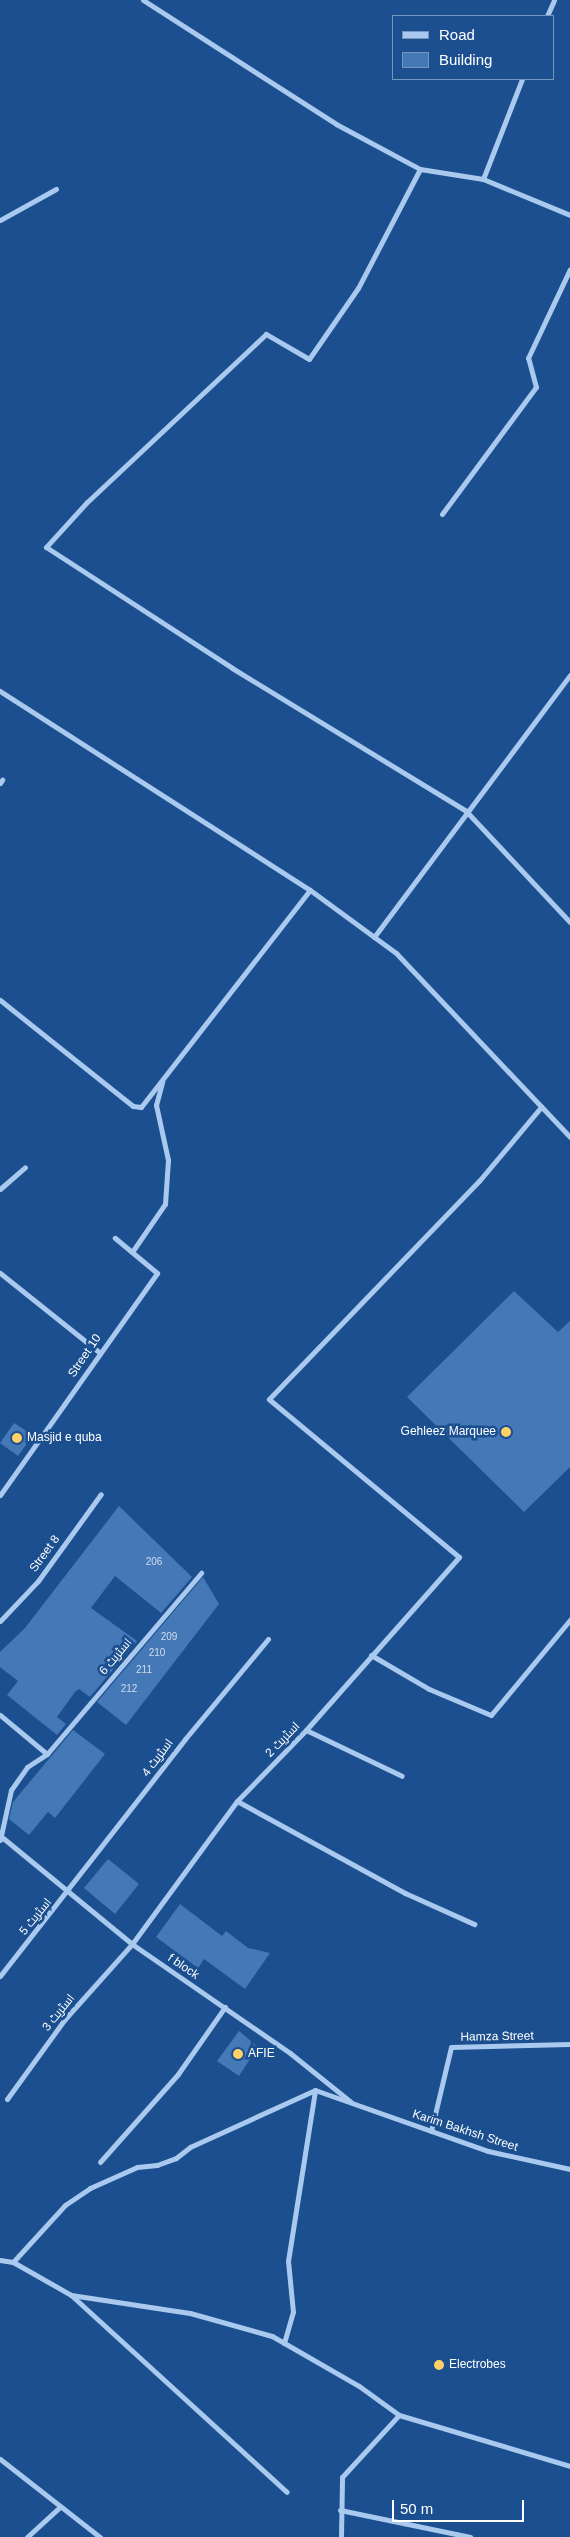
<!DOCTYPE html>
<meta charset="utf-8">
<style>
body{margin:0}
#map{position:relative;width:570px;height:2537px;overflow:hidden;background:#1b4f8f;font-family:Arial,Cairo,sans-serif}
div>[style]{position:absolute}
.building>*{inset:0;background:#4478b7}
.street>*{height:5px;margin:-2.5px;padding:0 2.5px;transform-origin:2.5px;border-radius:2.5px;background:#a9c9ee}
.dots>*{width:14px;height:14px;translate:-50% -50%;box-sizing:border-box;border:2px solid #1b4f8f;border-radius:50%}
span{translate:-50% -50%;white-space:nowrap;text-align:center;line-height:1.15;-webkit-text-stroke:5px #1b4f8f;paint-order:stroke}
.number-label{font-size:10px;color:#d0dded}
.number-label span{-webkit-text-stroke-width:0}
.street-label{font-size:12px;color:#fff}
.poi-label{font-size:12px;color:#fff}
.right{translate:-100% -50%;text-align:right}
.left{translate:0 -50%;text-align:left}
.legend{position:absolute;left:392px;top:15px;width:162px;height:65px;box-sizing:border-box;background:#1b4f8f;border:1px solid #7695bc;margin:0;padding:6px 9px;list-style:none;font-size:15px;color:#fff}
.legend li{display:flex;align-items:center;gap:10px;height:25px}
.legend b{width:25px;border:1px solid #7695bc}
.scale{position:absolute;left:392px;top:2500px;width:132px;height:22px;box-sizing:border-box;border:2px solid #fff;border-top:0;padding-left:6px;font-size:15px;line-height:18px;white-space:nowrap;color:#fff;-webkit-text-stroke:4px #1b4f8f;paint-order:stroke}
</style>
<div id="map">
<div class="building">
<i style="clip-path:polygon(514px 1291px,558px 1332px,570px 1321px,570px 1467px,524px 1512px,407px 1397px)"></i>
<i style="clip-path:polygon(14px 1423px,33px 1435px,18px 1456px,0 1443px)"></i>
<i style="clip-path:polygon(119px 1506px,192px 1577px,161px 1613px,115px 1576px,91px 1608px,137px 1641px,90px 1697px,79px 1689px,75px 1692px,57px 1717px,66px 1724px,57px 1735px,7px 1695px,18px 1681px,0 1667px,0 1652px,25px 1628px)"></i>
<i style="clip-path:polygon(203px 1577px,219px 1604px,126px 1725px,97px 1702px)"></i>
<i style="clip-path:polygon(73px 1730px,105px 1754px,55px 1818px,48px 1812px,29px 1835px,9px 1819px,13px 1802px)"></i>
<i style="clip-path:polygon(108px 1859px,139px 1884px,115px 1914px,84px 1888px)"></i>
<i style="clip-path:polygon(180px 1904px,222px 1936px,226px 1931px,248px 1948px,270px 1953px,245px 1989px,204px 1959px,198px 1968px,156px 1937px)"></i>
<i style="clip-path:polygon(239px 2031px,258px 2047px,239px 2076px,217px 2061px)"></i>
</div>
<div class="street">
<i style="left:143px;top:0;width:229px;rotate:32.7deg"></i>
<i style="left:336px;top:124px;width:95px;rotate:28.2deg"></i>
<i style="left:420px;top:169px;width:64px;rotate:9deg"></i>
<i style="left:483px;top:179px;width:94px;rotate:22.5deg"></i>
<i style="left:547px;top:16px;width:17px;rotate:-66deg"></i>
<i style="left:420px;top:169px;width:134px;rotate:117.5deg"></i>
<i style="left:358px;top:288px;width:86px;rotate:124.6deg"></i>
<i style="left:309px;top:359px;width:50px;rotate:-149.8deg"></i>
<i style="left:266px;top:334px;width:245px;rotate:136.8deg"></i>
<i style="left:87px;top:502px;width:61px;rotate:132.3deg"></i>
<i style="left:46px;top:547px;width:222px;rotate:33deg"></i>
<i style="left:232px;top:668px;width:274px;rotate:31.4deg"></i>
<i style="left:466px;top:811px;width:152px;rotate:46.9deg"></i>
<i style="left:483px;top:179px;width:107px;rotate:-68.7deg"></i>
<i style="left:0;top:220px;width:64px;rotate:-29deg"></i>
<i style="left:442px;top:514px;width:158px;rotate:-53.5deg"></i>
<i style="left:536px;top:387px;width:30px;rotate:-105deg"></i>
<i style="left:528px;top:358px;width:98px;rotate:-64.7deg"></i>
<i style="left:0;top:691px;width:368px;rotate:32.7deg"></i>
<i style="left:310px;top:890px;width:107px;rotate:36.2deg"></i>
<i style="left:396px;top:953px;width:253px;rotate:46.6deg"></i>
<i style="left:0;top:783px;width:4px;rotate:-56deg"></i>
<i style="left:374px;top:937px;width:327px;rotate:-53.2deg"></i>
<i style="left:0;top:1000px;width:170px;rotate:38.6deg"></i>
<i style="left:133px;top:1106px;width:8px;rotate:7deg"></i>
<i style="left:141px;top:1107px;width:275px;rotate:-52.1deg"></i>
<i style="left:0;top:1189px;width:33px;rotate:-41deg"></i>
<i style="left:132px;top:1252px;width:58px;rotate:-55.5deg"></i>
<i style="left:165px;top:1204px;width:44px;rotate:-86.1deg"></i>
<i style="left:168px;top:1160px;width:56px;rotate:-102.3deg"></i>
<i style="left:156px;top:1105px;width:24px;rotate:-75deg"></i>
<i style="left:0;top:1273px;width:127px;rotate:38.6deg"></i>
<i style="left:0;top:1495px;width:272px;rotate:-54.7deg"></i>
<i style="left:157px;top:1273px;width:55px;rotate:-140.2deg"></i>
<i style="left:0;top:1621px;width:55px;rotate:-46.5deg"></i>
<i style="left:38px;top:1581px;width:107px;rotate:-54.1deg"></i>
<i style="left:371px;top:1655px;width:67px;rotate:30.4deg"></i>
<i style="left:429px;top:1689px;width:67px;rotate:22.8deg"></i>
<i style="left:491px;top:1715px;width:124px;rotate:-50.3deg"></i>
<i style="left:0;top:1715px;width:61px;rotate:39.7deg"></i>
<i style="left:306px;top:1730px;width:106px;rotate:25.6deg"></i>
<i style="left:237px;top:1801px;width:192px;rotate:28.7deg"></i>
<i style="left:405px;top:1893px;width:76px;rotate:24.2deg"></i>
<i style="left:3px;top:1838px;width:167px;rotate:39.4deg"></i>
<i style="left:132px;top:1944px;width:192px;rotate:34.6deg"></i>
<i style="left:290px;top:2053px;width:78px;rotate:38.8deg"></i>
<i style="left:0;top:1840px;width:51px;rotate:-77.6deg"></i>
<i style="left:11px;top:1790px;width:28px;rotate:-55deg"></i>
<i style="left:27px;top:1767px;width:24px;rotate:-33deg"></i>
<i style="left:47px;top:1754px;width:238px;rotate:-49.6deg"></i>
<i style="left:0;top:1976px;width:301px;rotate:-52deg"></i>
<i style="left:185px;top:1739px;width:130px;rotate:-50.3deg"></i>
<i style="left:7px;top:2099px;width:99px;rotate:-54.1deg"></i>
<i style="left:65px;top:2019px;width:101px;rotate:-48.2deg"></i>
<i style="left:132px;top:1944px;width:177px;rotate:-53.7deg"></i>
<i style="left:237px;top:1801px;width:99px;rotate:-45.8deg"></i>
<i style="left:306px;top:1730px;width:231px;rotate:-48.5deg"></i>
<i style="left:459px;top:1557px;width:247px;rotate:-140.3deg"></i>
<i style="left:269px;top:1399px;width:303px;rotate:-46.1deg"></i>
<i style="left:479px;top:1181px;width:97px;rotate:-50deg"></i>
<i style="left:431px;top:2131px;width:86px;rotate:-76.6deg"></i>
<i style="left:451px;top:2047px;width:119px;rotate:-1.4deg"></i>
<i style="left:100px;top:2162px;width:118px;rotate:-48.4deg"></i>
<i style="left:178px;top:2074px;width:82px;rotate:-55deg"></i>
<i style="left:0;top:2260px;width:13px;rotate:9deg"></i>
<i style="left:13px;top:2262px;width:67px;rotate:29.6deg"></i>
<i style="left:71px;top:2295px;width:120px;rotate:8.6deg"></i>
<i style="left:190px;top:2313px;width:85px;rotate:15.7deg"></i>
<i style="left:272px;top:2336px;width:100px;rotate:29.9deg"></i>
<i style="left:359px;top:2386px;width:49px;rotate:35.9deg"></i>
<i style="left:399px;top:2415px;width:178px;rotate:16.6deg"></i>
<i style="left:13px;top:2262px;width:77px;rotate:-47.6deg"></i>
<i style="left:65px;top:2205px;width:30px;rotate:-34deg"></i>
<i style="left:90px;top:2188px;width:51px;rotate:-24.1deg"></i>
<i style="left:137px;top:2167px;width:20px;rotate:-6deg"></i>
<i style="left:157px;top:2165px;width:20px;rotate:-20deg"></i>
<i style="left:176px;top:2158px;width:18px;rotate:-38deg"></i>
<i style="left:190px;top:2147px;width:137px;rotate:-24.5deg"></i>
<i style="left:315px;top:2090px;width:183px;rotate:19.4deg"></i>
<i style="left:488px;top:2151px;width:84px;rotate:12.4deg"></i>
<i style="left:71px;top:2295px;width:292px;rotate:42.4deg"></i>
<i style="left:284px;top:2343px;width:32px;rotate:-74deg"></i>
<i style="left:293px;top:2312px;width:51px;rotate:-95.6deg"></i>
<i style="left:288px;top:2261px;width:173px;rotate:-81deg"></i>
<i style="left:0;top:2459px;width:127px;rotate:38deg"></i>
<i style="left:340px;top:2510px;width:133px;rotate:11.7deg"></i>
<i style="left:27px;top:2537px;width:45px;rotate:-42.3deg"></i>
<i style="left:341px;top:2537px;width:60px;rotate:-89deg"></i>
<i style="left:342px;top:2477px;width:84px;rotate:-47.4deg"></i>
</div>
<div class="dots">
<i style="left:506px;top:1432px;background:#ffd166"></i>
<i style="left:17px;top:1438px;background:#ffd166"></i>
<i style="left:238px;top:2054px;background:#ffd166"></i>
<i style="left:439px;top:2365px;background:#ffd166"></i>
</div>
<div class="number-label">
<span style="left:154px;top:1562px">206</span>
<span style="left:169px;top:1637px">209</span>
<span style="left:157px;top:1653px">210</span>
<span style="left:144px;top:1670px">211</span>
<span style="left:129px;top:1689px">212</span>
</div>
<div class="street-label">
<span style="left:85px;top:1356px;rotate:-56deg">Street 10</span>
<span style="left:45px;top:1554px;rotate:-54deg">Street 8</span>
<span style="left:116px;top:1657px;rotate:-50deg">اسٹریٹ 6</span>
<span style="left:283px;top:1740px;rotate:-46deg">اسٹریٹ 2</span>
<span style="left:158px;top:1758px;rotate:-53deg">اسٹریٹ 4</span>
<span style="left:36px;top:1917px;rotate:-51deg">اسٹریٹ 5</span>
<span style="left:183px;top:1967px;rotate:34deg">f block</span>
<span style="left:59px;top:2013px;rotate:-51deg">اسٹریٹ 3</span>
<span style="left:497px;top:2037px;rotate:-1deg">Hamza Street</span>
<span style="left:465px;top:2131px;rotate:18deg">Karim Bakhsh Street</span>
</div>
<div class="poi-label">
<span class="right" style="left:496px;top:1432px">Gehleez Marquee</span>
<span class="left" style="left:27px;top:1438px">Masjid e quba</span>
<span class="left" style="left:248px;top:2054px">AFIE</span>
<span class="left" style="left:449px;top:2365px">Electrobes</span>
</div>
<ul class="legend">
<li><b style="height:6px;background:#a9c9ee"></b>Road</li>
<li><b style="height:14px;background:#4478b7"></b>Building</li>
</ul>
<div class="scale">50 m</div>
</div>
